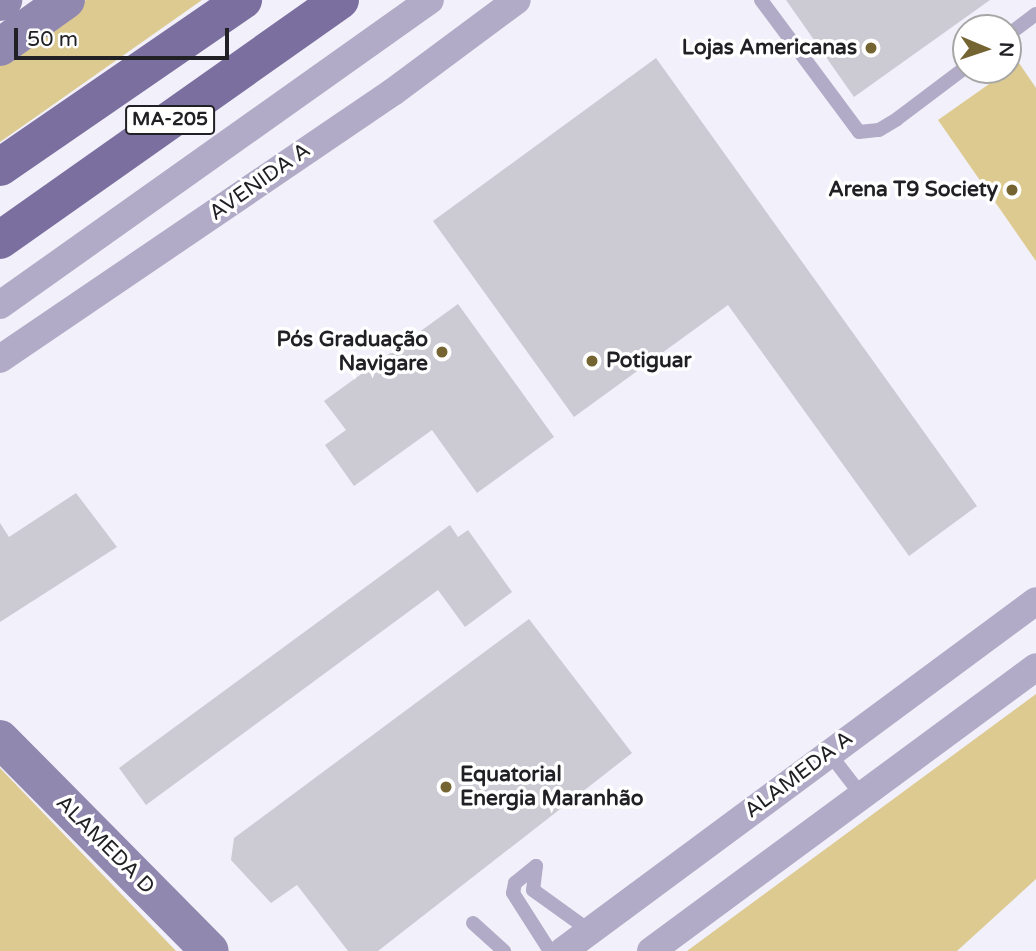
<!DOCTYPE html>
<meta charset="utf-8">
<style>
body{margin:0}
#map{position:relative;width:1036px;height:951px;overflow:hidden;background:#f2f0fa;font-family:"Varela Round",sans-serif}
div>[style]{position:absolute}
.green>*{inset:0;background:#dcca91}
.building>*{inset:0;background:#cccad3}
.lane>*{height:14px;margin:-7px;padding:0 7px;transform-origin:7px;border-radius:7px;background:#b1abc7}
.street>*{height:28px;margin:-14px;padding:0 14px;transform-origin:14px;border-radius:14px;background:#b1abc7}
.secondary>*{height:38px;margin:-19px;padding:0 19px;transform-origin:19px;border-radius:19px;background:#9188b0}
.primary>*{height:38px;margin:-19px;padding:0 19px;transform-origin:19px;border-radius:19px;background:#7b6fa0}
.dots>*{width:19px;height:19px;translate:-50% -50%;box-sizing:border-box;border:4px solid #fff;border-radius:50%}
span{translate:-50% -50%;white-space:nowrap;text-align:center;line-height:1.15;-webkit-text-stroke:7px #fff;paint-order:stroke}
.shield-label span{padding:2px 5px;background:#fff;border:2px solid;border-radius:5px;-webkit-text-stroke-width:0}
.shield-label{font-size:19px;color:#212024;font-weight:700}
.poi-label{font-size:21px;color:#212024;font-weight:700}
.right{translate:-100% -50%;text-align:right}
.left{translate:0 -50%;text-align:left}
.street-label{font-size:21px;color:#212024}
.north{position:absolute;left:952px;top:14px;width:70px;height:70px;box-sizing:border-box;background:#fff;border:2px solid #a6a6a7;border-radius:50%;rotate:92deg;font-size:19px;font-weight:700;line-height:28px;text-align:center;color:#212024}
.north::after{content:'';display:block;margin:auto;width:24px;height:32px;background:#746431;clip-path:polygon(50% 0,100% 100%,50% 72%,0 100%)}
.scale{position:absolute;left:14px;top:28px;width:215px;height:32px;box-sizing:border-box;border:4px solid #212024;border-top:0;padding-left:9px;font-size:21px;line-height:24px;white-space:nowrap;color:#212024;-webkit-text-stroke:5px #fff;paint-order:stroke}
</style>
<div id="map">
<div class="green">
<i style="clip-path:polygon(86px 0,202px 0,0 142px,0 65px)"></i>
<i style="clip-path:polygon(1019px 63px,1036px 88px,1036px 261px,938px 120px)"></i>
<i style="clip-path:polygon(1036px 694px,1036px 879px,957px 951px,687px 951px)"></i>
<i style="clip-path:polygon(0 768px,176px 951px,0 951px)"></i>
</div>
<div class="building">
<i style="clip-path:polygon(786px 0,990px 0,854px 97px)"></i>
<i style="clip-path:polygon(656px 58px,977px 506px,909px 556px,728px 305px,574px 417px,433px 221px)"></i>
<i style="clip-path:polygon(458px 304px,554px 437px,477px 493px,432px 430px,354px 486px,325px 445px,346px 430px,324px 401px)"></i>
<i style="clip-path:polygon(76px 493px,117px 547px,0 622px,0 523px,9px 537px)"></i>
<i style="clip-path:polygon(450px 525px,458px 537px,468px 530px,512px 592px,465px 627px,438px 590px,146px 805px,119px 768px)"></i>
<i style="clip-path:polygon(529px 619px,632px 753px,378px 951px,348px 951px,297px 885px,271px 903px,231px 860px,234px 838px)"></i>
</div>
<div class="lane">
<i style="left:761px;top:0;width:164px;rotate:53.4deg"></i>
<i style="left:859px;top:132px;width:20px;rotate:-6deg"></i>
<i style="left:879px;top:130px;width:21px;rotate:-31deg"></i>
<i style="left:897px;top:119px;width:86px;rotate:-37deg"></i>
<i style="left:1008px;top:35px;width:35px;rotate:-37deg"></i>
<i style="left:829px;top:753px;width:54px;rotate:52.5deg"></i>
<i style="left:536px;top:866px;width:27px;rotate:141deg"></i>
<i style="left:515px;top:883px;width:10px;rotate:101deg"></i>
<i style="left:513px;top:893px;width:69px;rotate:57.5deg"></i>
<i style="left:536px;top:866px;width:24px;rotate:97deg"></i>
<i style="left:533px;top:890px;width:70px;rotate:35.7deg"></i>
<i style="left:473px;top:923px;width:42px;rotate:42.1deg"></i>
</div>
<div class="street">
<i style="left:0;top:305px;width:527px;rotate:-35.35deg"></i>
<i style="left:0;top:359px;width:475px;rotate:-34.2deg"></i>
<i style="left:393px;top:92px;width:154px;rotate:-36.6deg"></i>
<i style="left:563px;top:951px;width:588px;rotate:-36.5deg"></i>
<i style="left:651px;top:951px;width:478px;rotate:-36.4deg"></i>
</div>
<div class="secondary">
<i style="left:0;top:2px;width:4px;rotate:-34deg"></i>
<i style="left:0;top:47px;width:81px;rotate:-35.5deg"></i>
<i style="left:0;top:739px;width:298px;rotate:45.3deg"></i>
</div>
<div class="primary">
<i style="left:0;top:167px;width:295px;rotate:-34.5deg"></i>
<i style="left:0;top:240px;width:416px;rotate:-35.2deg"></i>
</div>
<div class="dots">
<i style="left:871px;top:48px;background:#746431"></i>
<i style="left:1012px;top:190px;background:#746431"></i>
<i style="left:442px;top:352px;background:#746431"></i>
<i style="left:592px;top:361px;background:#746431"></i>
<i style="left:446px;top:787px;background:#746431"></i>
</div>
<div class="shield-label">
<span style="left:170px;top:120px">MA-205</span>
</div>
<div class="poi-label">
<span class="right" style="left:857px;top:48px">Lojas Americanas</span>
<span class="right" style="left:998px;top:190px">Arena T9 Society</span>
<span class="right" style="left:428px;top:352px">Pós Graduação<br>Navigare</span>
<span class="left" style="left:606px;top:361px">Potiguar</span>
<span class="left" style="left:460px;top:787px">Equatorial<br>Energia Maranhão</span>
</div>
<div class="street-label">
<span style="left:260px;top:182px;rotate:-35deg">AVENIDA A</span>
<span style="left:799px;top:775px;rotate:-37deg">ALAMEDA A</span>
<span style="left:105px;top:845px;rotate:45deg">ALAMEDA D</span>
</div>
<div class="north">N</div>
<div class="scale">50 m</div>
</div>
